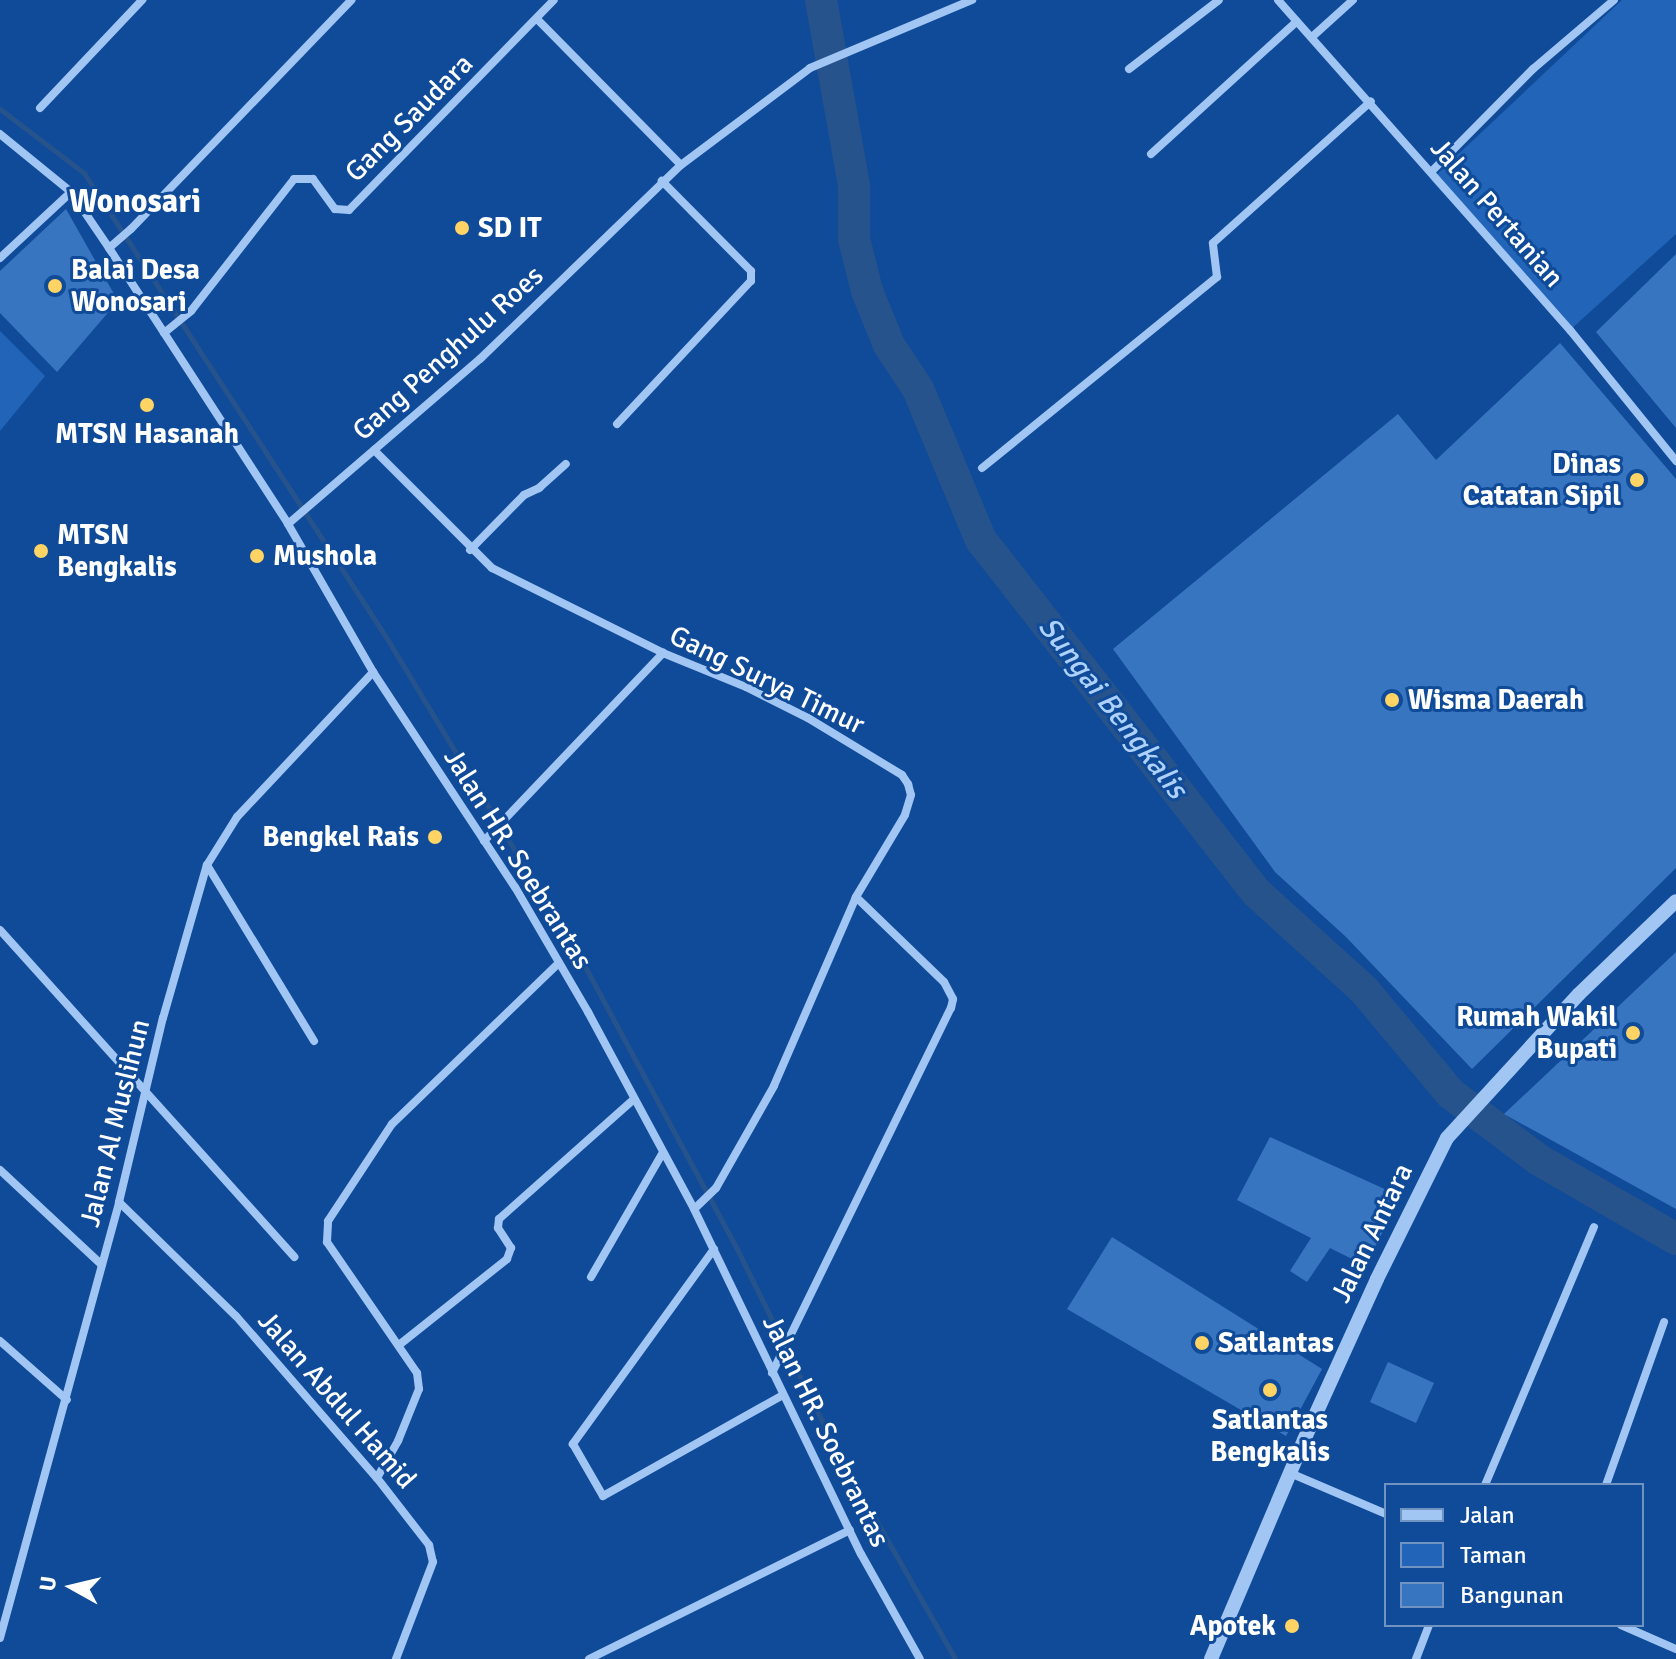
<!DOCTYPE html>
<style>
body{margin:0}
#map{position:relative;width:1676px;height:1659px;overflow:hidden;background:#104b99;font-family:Signika,sans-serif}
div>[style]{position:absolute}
.green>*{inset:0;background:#2265b8}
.stream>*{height:5px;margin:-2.5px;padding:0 2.5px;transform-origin:2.5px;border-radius:2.5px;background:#27538c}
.river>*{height:32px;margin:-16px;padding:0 16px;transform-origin:16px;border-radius:16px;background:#27538c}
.building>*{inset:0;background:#3875c1}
.minor>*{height:8px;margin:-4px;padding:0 4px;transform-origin:4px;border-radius:4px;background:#a1c6f4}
.tertiary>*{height:14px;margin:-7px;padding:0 7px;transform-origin:7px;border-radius:7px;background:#a1c6f4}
.dots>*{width:22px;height:22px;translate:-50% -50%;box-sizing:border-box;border:4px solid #104b99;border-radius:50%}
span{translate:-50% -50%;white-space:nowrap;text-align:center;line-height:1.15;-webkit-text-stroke:6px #104b99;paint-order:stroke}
.street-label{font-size:28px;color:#fff}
.poi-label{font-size:28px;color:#fff;font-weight:700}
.left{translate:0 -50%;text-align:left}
.right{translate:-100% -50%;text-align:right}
.water-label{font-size:30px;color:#add1fb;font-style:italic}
.quarter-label{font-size:32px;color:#fff;font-weight:700}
.legend{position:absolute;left:1384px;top:1483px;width:260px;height:144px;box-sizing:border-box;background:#104b99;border:2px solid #7093c2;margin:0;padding:10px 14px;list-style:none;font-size:24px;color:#fff}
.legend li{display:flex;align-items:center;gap:16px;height:40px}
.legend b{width:40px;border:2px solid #7093c2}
.north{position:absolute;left:32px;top:1547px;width:80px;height:80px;-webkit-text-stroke:6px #104b99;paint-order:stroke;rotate:278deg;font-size:22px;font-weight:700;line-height:32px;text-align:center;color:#fff}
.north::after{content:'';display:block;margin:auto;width:28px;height:36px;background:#fff;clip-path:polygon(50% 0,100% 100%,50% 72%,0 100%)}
</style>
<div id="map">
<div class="green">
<i style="clip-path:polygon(1622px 0,1676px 0,1676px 234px,1570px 330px,1431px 180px)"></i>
<i style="clip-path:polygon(0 331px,45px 376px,0 431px)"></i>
</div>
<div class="stream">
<i style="left:0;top:109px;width:106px;rotate:37.3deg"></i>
<i style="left:84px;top:173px;width:554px;rotate:56.94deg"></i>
<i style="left:386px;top:637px;width:393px;rotate:58.9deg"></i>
<i style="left:589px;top:974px;width:308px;rotate:61.7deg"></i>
<i style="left:735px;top:1245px;width:237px;rotate:63.7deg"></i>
<i style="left:840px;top:1457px;width:232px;rotate:60.3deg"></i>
</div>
<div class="river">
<i style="left:821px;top:0;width:189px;rotate:79.9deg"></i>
<i style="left:854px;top:186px;width:53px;rotate:90deg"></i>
<i style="left:854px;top:239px;width:54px;rotate:76deg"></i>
<i style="left:867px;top:291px;width:58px;rotate:67.8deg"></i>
<i style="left:889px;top:345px;width:53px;rotate:56.6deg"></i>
<i style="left:918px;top:389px;width:164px;rotate:67.4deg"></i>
<i style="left:981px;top:540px;width:448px;rotate:52deg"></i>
<i style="left:1257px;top:893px;width:144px;rotate:42.2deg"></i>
<i style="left:1364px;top:990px;width:134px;rotate:50.1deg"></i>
<i style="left:1450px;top:1093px;width:111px;rotate:37deg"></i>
<i style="left:1539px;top:1160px;width:158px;rotate:30deg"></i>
</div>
<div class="building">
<i style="clip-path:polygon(66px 209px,118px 301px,57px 372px,0 313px,0 271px)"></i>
<i style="clip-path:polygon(1676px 254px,1676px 428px,1596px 332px)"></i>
<i style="clip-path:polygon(1560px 343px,1676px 479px,1676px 868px,1472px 1069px,1346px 937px,1275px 872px,1113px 649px,1398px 414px,1436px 460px)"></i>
<i style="clip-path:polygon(1676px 952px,1676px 1209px,1504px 1114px)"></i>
<i style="clip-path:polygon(1270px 1137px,1400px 1196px,1366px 1266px,1330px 1248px,1307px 1282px,1290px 1271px,1311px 1238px,1237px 1200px)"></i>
<i style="clip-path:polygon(1112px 1237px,1322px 1369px,1286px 1436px,1067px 1309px)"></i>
<i style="clip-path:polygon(1388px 1362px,1434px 1383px,1416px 1423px,1370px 1402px)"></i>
</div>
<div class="minor">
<i style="left:1278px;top:0;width:441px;rotate:48.5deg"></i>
<i style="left:1570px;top:330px;width:169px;rotate:51deg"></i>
<i style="left:537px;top:19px;width:205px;rotate:45.4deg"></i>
<i style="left:1312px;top:37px;width:55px;rotate:-42.1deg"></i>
<i style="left:1129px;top:69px;width:113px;rotate:-37.5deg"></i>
<i style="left:40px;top:108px;width:149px;rotate:-46.6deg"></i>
<i style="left:0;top:134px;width:92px;rotate:39.2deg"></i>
<i style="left:71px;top:192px;width:68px;rotate:55.8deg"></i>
<i style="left:109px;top:248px;width:329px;rotate:57deg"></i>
<i style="left:288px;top:524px;width:171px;rotate:60.1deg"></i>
<i style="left:373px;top:672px;width:258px;rotate:56.6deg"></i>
<i style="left:515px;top:887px;width:145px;rotate:59.7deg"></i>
<i style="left:588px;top:1012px;width:224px;rotate:61.7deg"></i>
<i style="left:694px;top:1209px;width:383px;rotate:64.2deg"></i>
<i style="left:861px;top:1554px;width:120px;rotate:60.7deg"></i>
<i style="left:1151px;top:154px;width:197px;rotate:-42.3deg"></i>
<i style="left:1432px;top:171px;width:144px;rotate:-45.3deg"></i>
<i style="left:1533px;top:69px;width:106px;rotate:-40.4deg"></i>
<i style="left:109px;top:248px;width:29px;rotate:-41deg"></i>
<i style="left:131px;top:229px;width:318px;rotate:-46.1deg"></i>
<i style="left:0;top:258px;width:97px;rotate:-42.9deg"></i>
<i style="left:164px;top:333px;width:35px;rotate:-39deg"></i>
<i style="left:191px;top:311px;width:167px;rotate:-52deg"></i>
<i style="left:294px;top:179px;width:19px"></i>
<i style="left:313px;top:179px;width:37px;rotate:54deg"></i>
<i style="left:335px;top:209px;width:14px;rotate:4deg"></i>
<i style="left:349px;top:210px;width:293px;rotate:-45.7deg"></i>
<i style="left:617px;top:424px;width:196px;rotate:-46.9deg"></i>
<i style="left:751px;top:281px;width:10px;rotate:-90deg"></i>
<i style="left:751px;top:271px;width:127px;rotate:-134.7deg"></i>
<i style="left:374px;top:450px;width:167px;rotate:45deg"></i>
<i style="left:492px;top:568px;width:191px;rotate:26.4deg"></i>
<i style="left:663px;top:653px;width:90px;rotate:22.3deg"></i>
<i style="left:746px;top:687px;width:69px;rotate:26.6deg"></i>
<i style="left:808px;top:718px;width:110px;rotate:31.2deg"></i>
<i style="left:902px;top:775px;width:11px;rotate:56deg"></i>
<i style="left:908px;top:784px;width:11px;rotate:75deg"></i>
<i style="left:911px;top:795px;width:21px;rotate:107deg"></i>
<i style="left:905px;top:815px;width:96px;rotate:120.9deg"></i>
<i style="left:856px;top:897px;width:206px;rotate:113.5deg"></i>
<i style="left:774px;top:1086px;width:117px;rotate:119.6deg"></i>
<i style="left:716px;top:1188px;width:30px;rotate:136deg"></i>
<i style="left:982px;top:468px;width:303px;rotate:-39.1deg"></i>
<i style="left:1217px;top:277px;width:34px;rotate:-97deg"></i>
<i style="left:1213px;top:243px;width:212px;rotate:-41.9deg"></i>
<i style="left:288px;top:524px;width:253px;rotate:-40.7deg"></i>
<i style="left:480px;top:359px;width:279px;rotate:-44deg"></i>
<i style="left:681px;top:165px;width:161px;rotate:-36.9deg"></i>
<i style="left:810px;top:68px;width:176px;rotate:-22.8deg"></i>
<i style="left:470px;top:550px;width:77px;rotate:-45.5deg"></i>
<i style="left:524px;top:495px;width:17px;rotate:-25deg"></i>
<i style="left:539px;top:488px;width:36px;rotate:-42deg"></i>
<i style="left:484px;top:841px;width:260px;rotate:-46.4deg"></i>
<i style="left:207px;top:865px;width:206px;rotate:58.7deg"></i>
<i style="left:0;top:930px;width:440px;rotate:48deg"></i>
<i style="left:0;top:1170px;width:139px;rotate:43deg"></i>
<i style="left:119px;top:1202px;width:163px;rotate:44.3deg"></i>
<i style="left:236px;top:1316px;width:215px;rotate:49deg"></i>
<i style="left:377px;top:1478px;width:85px;rotate:52.2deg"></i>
<i style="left:429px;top:1545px;width:17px;rotate:77deg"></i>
<i style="left:433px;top:1562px;width:104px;rotate:110.9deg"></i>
<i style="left:714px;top:1249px;width:241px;rotate:125.9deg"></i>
<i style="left:573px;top:1444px;width:60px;rotate:60deg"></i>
<i style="left:603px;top:1496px;width:206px;rotate:-29.3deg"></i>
<i style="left:591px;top:1277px;width:142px;rotate:-60deg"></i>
<i style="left:0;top:1341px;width:89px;rotate:41.4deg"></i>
<i style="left:399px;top:1345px;width:138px;rotate:-38.5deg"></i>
<i style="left:507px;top:1259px;width:12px;rotate:-70deg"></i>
<i style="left:511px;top:1248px;width:24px;rotate:-123deg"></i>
<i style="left:498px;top:1228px;width:9px;rotate:-84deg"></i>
<i style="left:499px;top:1219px;width:178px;rotate:-41.6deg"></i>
<i style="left:772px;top:1373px;width:407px;rotate:-63.9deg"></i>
<i style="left:951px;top:1008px;width:9px;rotate:-77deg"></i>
<i style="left:953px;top:999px;width:19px;rotate:-118deg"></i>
<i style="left:944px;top:982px;width:122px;rotate:-136deg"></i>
<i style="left:1290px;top:1473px;width:104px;rotate:23.1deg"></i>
<i style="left:377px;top:1478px;width:43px;rotate:-60.4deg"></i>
<i style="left:398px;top:1441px;width:56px;rotate:-68deg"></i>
<i style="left:419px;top:1389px;width:16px;rotate:-97deg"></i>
<i style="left:417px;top:1373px;width:159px;rotate:-124.5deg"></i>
<i style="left:327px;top:1242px;width:21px;rotate:-87deg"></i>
<i style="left:328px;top:1221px;width:116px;rotate:-56.6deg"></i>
<i style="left:392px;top:1124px;width:232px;rotate:-44deg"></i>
<i style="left:1485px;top:1485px;width:280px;rotate:-67.1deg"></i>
<i style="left:1606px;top:1485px;width:173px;rotate:-70.4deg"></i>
<i style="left:1621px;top:1625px;width:60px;rotate:23.6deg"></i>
<i style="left:0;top:1638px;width:452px;rotate:-74.7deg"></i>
<i style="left:119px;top:1202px;width:189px;rotate:-76.6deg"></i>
<i style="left:163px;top:1018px;width:159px;rotate:-74deg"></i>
<i style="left:207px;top:865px;width:57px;rotate:-58deg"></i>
<i style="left:237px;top:817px;width:199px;rotate:-46.8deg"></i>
<i style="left:589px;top:1659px;width:291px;rotate:-26.3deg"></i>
<i style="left:1416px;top:1659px;width:36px;rotate:-69deg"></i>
</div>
<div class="tertiary">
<i style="left:1211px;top:1659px;width:238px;rotate:-67deg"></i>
<i style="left:1304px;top:1440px;width:177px;rotate:-65.6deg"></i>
<i style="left:1377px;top:1279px;width:157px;rotate:-63.6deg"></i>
<i style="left:1447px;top:1138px;width:195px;rotate:-47.5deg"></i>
<i style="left:1579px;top:994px;width:134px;rotate:-43.8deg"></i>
</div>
<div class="dots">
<i style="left:462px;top:228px;background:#ffd364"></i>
<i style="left:55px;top:286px;background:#ffd364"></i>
<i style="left:147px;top:405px;background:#ffd364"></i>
<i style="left:1637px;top:480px;background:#ffd364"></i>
<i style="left:41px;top:551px;background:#ffd364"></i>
<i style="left:257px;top:556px;background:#ffd364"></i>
<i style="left:1392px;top:700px;background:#ffd364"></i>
<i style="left:435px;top:837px;background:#ffd364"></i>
<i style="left:1633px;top:1033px;background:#ffd364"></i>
<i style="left:1202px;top:1343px;background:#ffd364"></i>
<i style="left:1270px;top:1390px;background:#ffd364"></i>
<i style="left:1292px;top:1626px;background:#ffd364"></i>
</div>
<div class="street-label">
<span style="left:409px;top:118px;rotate:-45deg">Gang Saudara</span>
<span style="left:1497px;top:213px;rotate:49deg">Jalan Pertanian</span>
<span style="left:448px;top:353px;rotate:-42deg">Gang Penghulu Roes</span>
<span style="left:767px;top:680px;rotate:26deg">Gang Surya Timur</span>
<span style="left:518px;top:859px;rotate:58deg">Jalan HR. Soebrantas</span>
<span style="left:115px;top:1123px;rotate:-76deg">Jalan Al Muslihun</span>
<span style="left:1372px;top:1233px;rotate:-64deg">Jalan Antara</span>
<span style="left:337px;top:1400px;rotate:49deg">Jalan Abdul Hamid</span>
<span style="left:826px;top:1431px;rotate:64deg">Jalan HR. Soebrantas</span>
</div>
<div class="poi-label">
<span class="left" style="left:478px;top:228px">SD IT</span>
<span class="left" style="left:71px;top:286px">Balai Desa<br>Wonosari</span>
<span style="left:147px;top:434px">MTSN Hasanah</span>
<span class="right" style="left:1621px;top:480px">Dinas<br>Catatan Sipil</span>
<span class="left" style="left:57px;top:551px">MTSN<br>Bengkalis</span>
<span class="left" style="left:273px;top:556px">Mushola</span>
<span class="left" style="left:1408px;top:700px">Wisma Daerah</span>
<span class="right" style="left:419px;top:837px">Bengkel Rais</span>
<span class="right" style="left:1617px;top:1033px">Rumah Wakil<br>Bupati</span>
<span class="left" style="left:1218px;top:1343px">Satlantas</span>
<span style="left:1270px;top:1436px">Satlantas<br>Bengkalis</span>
<span class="right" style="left:1276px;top:1626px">Apotek</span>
</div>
<div class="water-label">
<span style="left:1112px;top:708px;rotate:52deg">Sungai Bengkalis</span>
</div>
<div class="quarter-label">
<span style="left:135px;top:202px">Wonosari</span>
</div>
<ul class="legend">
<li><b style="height:10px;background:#a1c6f4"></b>Jalan</li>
<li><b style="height:22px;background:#2265b8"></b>Taman</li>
<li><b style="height:22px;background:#3875c1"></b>Bangunan</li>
</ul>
<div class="north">U</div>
</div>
